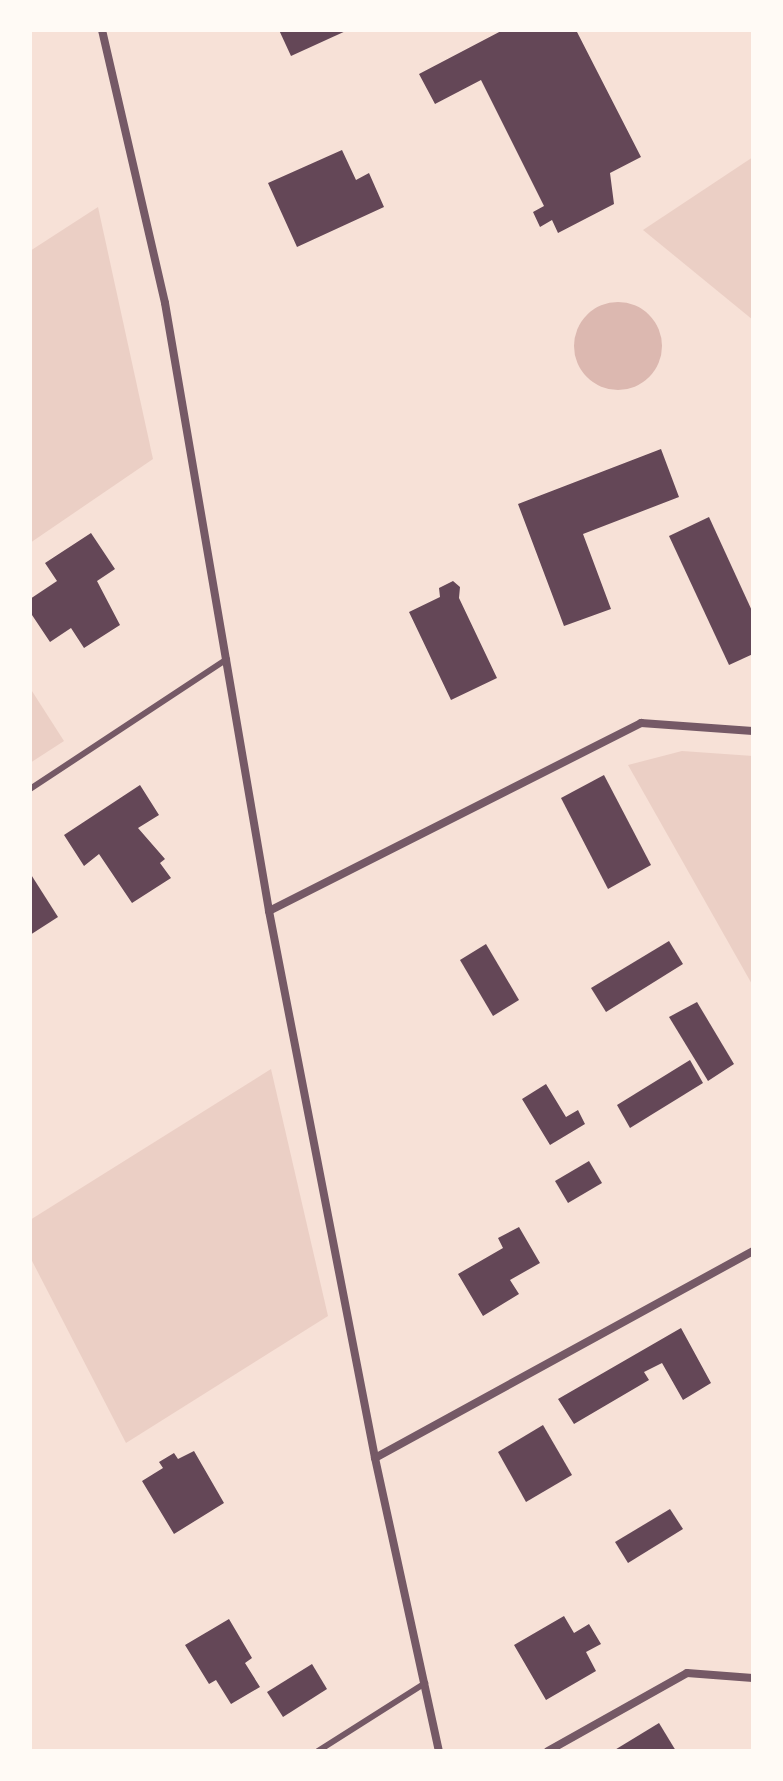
<!DOCTYPE html>
<style>
body{margin:0}
#map{position:relative;width:783px;height:1781px;overflow:hidden;background:#f7e1d7;font-family:"Alegreya Sans",sans-serif}
div>[style]{position:absolute}
.green>*{inset:0;background:#ebcfc5}
.water>*{inset:0;background:#dcb8b0}
.round{border-radius:50%}
.building>*{inset:0;background:#644757}
.service>*{height:6px;margin:-3px;padding:0 3px;transform-origin:3px;border-radius:3px;background:#755966}
.minor>*{height:8px;margin:-4px;padding:0 4px;transform-origin:4px;border-radius:4px;background:#755966}
span{translate:-50% -50%;white-space:nowrap;text-align:center;line-height:1.15;-webkit-text-stroke:8px #fffaf5;paint-order:stroke}
.frame{position:absolute;inset:0;border:32px solid #fffaf5;pointer-events:none}
</style>
<div id="map">
<div class="green">
<i style="clip-path:polygon(753px 157px,753px 320px,643px 230px)"></i>
<i style="clip-path:polygon(98px 207px,153px 459px,30px 543px,30px 251px)"></i>
<i style="clip-path:polygon(30px 688px,64px 741px,30px 763px)"></i>
<i style="clip-path:polygon(682px 751px,753px 756px,753px 986px,628px 765px)"></i>
<i style="clip-path:polygon(271px 1069px,328px 1316px,126px 1443px,30px 1257px,30px 1220px)"></i>
</div>
<div class="water">
<i class="round" style="left:574px;top:302px;width:88px;height:88px"></i>
</div>
<div class="building">
<i style="clip-path:polygon(279px 30px,348px 30px,291px 56px)"></i>
<i style="clip-path:polygon(503px 30px,576px 30px,641px 157px,610px 173px,614px 204px,558px 233px,552px 220px,540px 227px,533px 212px,544px 206px,481px 80px,435px 104px,419px 74px)"></i>
<i style="clip-path:polygon(342px 150px,356px 180px,369px 173px,384px 207px,297px 247px,268px 183px)"></i>
<i style="clip-path:polygon(661px 449px,679px 497px,583px 534px,611px 609px,564px 626px,518px 504px)"></i>
<i style="clip-path:polygon(709px 517px,753px 613px,753px 654px,729px 665px,669px 536px)"></i>
<i style="clip-path:polygon(91px 533px,115px 569px,97px 581px,120px 625px,84px 648px,71px 628px,50px 642px,30px 612px,30px 599px,57px 581px,45px 563px)"></i>
<i style="clip-path:polygon(453px 581px,460px 587px,459px 598px,497px 678px,451px 700px,409px 612px,440px 597px,439px 588px)"></i>
<i style="clip-path:polygon(604px 775px,651px 865px,608px 889px,561px 798px)"></i>
<i style="clip-path:polygon(140px 785px,159px 815px,138px 828px,165px 859px,160px 863px,171px 878px,132px 903px,99px 854px,84px 866px,64px 835px)"></i>
<i style="clip-path:polygon(30px 873px,58px 917px,30px 935px)"></i>
<i style="clip-path:polygon(669px 941px,683px 964px,606px 1012px,591px 988px)"></i>
<i style="clip-path:polygon(486px 944px,519px 1000px,493px 1016px,460px 960px)"></i>
<i style="clip-path:polygon(697px 1002px,734px 1064px,708px 1081px,669px 1017px)"></i>
<i style="clip-path:polygon(690px 1060px,703px 1083px,630px 1128px,617px 1105px)"></i>
<i style="clip-path:polygon(546px 1084px,566px 1117px,578px 1110px,585px 1124px,550px 1145px,522px 1099px)"></i>
<i style="clip-path:polygon(589px 1161px,602px 1183px,568px 1203px,555px 1181px)"></i>
<i style="clip-path:polygon(519px 1227px,540px 1263px,510px 1280px,519px 1294px,483px 1316px,458px 1274px,503px 1248px,498px 1238px)"></i>
<i style="clip-path:polygon(681px 1328px,711px 1383px,683px 1400px,662px 1363px,644px 1372px,649px 1380px,574px 1424px,558px 1399px)"></i>
<i style="clip-path:polygon(543px 1425px,572px 1475px,526px 1502px,498px 1452px)"></i>
<i style="clip-path:polygon(194px 1451px,224px 1503px,174px 1534px,142px 1481px,163px 1468px,159px 1462px,174px 1453px,178px 1459px)"></i>
<i style="clip-path:polygon(670px 1509px,683px 1529px,628px 1563px,615px 1542px)"></i>
<i style="clip-path:polygon(564px 1616px,574px 1633px,589px 1624px,601px 1644px,586px 1652px,596px 1671px,546px 1700px,514px 1645px)"></i>
<i style="clip-path:polygon(229px 1619px,252px 1658px,245px 1663px,260px 1687px,231px 1704px,216px 1680px,209px 1684px,185px 1645px)"></i>
<i style="clip-path:polygon(312px 1664px,327px 1689px,283px 1717px,267px 1692px)"></i>
<i style="clip-path:polygon(659px 1723px,676px 1751px,613px 1751px)"></i>
</div>
<div class="service">
<i style="left:30px;top:789px;width:236px;rotate:-33.4deg"></i>
<i style="left:318px;top:1751px;width:127px;rotate:-32.4deg"></i>
</div>
<div class="minor">
<i style="left:102px;top:30px;width:280px;rotate:77deg"></i>
<i style="left:165px;top:303px;width:617px;rotate:80.29deg"></i>
<i style="left:269px;top:911px;width:557px;rotate:79.03deg"></i>
<i style="left:375px;top:1458px;width:300px;rotate:77.7deg"></i>
<i style="left:269px;top:911px;width:417px;rotate:-26.8deg"></i>
<i style="left:641px;top:723px;width:112px;rotate:4.1deg"></i>
<i style="left:375px;top:1458px;width:431px;rotate:-28.7deg"></i>
<i style="left:548px;top:1751px;width:159px;rotate:-29.3deg"></i>
<i style="left:687px;top:1673px;width:66px;rotate:4.3deg"></i>
</div>
<div class="frame"></div>
</div>
